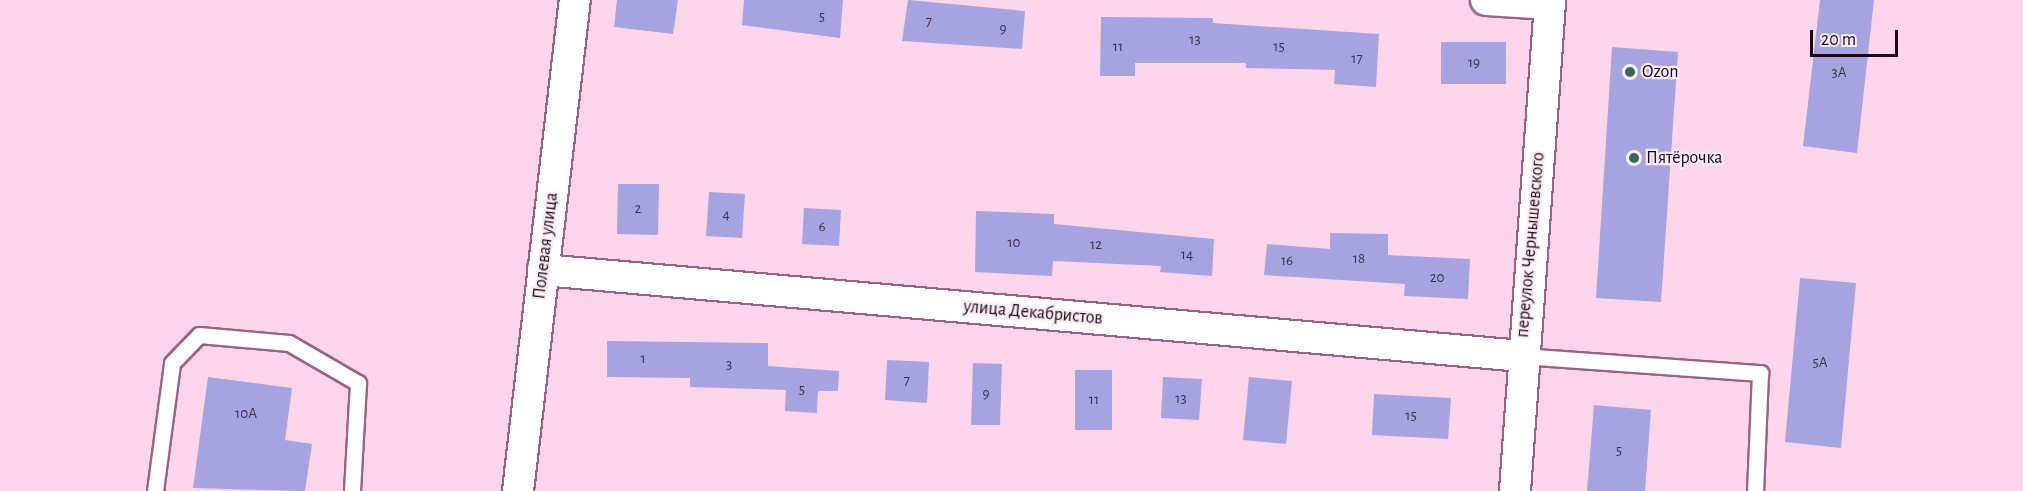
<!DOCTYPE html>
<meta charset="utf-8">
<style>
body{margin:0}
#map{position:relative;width:2023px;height:491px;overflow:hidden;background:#fcd5ea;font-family:"Alegreya Sans",sans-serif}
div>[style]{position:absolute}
.building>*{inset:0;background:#a5a4e1}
.roads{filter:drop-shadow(2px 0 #9c6284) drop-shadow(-2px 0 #9c6284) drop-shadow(0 2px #9c6284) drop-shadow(0 -2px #9c6284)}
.service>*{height:15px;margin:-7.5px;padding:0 7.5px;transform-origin:7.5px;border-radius:7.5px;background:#fff}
.minor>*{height:30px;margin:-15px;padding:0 15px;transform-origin:15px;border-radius:15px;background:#fff}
.dots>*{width:16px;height:16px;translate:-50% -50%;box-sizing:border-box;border:3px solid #f8ebf2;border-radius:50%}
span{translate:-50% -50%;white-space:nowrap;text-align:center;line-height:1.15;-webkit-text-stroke:4.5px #f8ebf2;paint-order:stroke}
.number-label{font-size:15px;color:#3f2e47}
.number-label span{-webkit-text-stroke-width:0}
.poi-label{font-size:18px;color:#1d0714}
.left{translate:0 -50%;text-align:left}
.street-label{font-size:18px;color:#1d0714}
.scale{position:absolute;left:1810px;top:30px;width:88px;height:27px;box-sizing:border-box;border:3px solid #1d0714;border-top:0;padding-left:8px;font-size:18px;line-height:21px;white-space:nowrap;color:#1d0714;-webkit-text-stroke:4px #f8ebf2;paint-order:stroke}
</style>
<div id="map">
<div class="building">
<i style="clip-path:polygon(617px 0,678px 0,673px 34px,614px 27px)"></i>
<i style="clip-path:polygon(744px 0,843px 0,840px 38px,742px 25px)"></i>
<i style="clip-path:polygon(908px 0,1025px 11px,1022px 49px,902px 41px)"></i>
<i style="clip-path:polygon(1820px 0,1874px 0,1857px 153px,1803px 146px)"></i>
<i style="clip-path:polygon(1101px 17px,1213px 18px,1213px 23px,1379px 34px,1376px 87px,1334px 84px,1335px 70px,1246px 68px,1246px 63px,1135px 63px,1135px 76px,1100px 76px)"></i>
<i style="clip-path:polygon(1441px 42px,1506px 42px,1506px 84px,1441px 84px)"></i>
<i style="clip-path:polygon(1612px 47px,1678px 52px,1661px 302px,1596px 298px)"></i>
<i style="clip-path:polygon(618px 184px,659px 184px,658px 235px,617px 234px)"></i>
<i style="clip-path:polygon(709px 192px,745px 194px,742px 238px,706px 236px)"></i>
<i style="clip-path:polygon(804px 208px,841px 210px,839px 246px,802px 244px)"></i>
<i style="clip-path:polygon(976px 211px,1054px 214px,1054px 224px,1214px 239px,1212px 276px,1160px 272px,1161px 266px,1053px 261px,1052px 276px,975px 272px)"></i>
<i style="clip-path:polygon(1330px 233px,1388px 234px,1388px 255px,1470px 259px,1468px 299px,1404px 296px,1405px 284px,1264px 275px,1267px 244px,1330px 249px)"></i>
<i style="clip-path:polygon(1800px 278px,1856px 283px,1841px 448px,1785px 442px)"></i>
<i style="clip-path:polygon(607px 341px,768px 343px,768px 366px,839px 371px,838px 391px,818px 391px,817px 413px,785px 411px,786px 390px,690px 387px,690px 378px,607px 377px)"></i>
<i style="clip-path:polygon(887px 360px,929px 362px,927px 403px,885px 400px)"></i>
<i style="clip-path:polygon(973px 363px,1002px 364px,1000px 425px,971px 425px)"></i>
<i style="clip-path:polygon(1075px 370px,1112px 370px,1112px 430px,1075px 430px)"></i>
<i style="clip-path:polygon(208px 377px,292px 388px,285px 440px,312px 444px,305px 491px,193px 488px)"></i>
<i style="clip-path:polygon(1163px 377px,1202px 379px,1199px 420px,1161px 418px)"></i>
<i style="clip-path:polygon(1249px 377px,1292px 381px,1286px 444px,1243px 440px)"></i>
<i style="clip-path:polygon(1374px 394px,1451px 398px,1448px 439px,1372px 435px)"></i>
<i style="clip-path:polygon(1594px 405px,1651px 410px,1645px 491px,1587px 491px)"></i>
</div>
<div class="roads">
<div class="service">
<i style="left:1522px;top:356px;width:239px;rotate:4.1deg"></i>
<i style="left:1760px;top:373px;width:118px;rotate:92.4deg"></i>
<i style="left:155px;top:491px;width:129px;rotate:-82.4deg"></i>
<i style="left:172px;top:363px;width:39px;rotate:-46deg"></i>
<i style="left:199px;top:335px;width:90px;rotate:5.1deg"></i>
<i style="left:289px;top:343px;width:80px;rotate:30.1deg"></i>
<i style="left:358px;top:383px;width:108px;rotate:93.2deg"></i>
</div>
<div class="minor">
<i style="left:1486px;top:0;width:64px;rotate:3.6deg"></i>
<i style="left:543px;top:270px;width:983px;rotate:5.02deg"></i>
<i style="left:518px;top:491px;width:494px;rotate:-83.4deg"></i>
<i style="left:1515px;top:491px;width:492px;rotate:-85.9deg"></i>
</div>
</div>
<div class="dots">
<i style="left:1630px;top:72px;background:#326c54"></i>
<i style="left:1634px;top:158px;background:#326c54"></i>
</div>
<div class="number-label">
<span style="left:822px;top:17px">5</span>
<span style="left:929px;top:22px">7</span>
<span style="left:1003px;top:29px">9</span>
<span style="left:1195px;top:40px">13</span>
<span style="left:1118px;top:47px">11</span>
<span style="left:1279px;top:47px">15</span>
<span style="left:1357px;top:59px">17</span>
<span style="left:1474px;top:63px">19</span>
<span style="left:1839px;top:73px">3А</span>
<span style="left:638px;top:209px">2</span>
<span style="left:726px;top:215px">4</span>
<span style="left:822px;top:227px">6</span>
<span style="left:1014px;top:243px">10</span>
<span style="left:1096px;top:245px">12</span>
<span style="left:1187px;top:255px">14</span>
<span style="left:1359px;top:259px">18</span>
<span style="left:1287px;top:261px">16</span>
<span style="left:1437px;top:278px">20</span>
<span style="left:643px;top:359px">1</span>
<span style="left:1820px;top:363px">5А</span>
<span style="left:729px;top:365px">3</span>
<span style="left:907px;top:381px">7</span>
<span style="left:802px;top:390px">5</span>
<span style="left:986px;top:394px">9</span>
<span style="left:1181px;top:399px">13</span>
<span style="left:1094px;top:400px">11</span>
<span style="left:246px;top:414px">10А</span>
<span style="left:1411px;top:416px">15</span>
<span style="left:1619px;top:451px">5</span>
</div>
<div class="poi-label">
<span class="left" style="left:1642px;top:72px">Ozon</span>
<span class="left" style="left:1646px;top:158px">Пятёрочка</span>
</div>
<div class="street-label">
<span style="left:1531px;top:245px;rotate:-85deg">переулок Чернышевского</span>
<span style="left:546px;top:246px;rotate:-83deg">Полевая улица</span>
<span style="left:1033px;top:313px;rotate:5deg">улица Декабристов</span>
</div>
<div class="scale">20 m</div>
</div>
